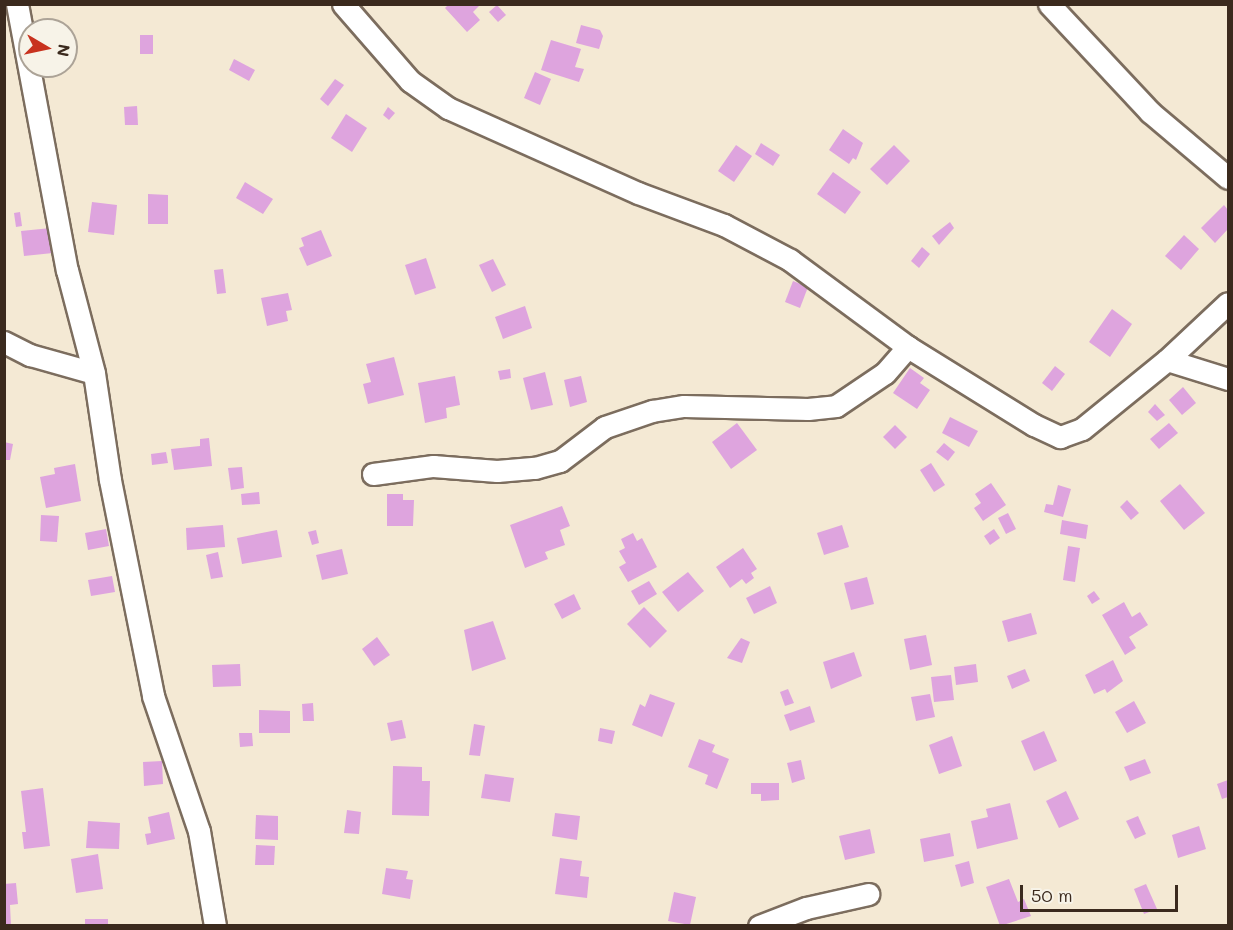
<!DOCTYPE html>
<style>
body{margin:0}
#map{position:relative;width:1233px;height:930px;overflow:hidden;background:#f4e9d4;font-family:Mali,sans-serif}
div>[style]{position:absolute}
.building>*{inset:0;background:#dea4de}
.roads{filter:drop-shadow(2px 0 #7c6d5e) drop-shadow(-2px 0 #7c6d5e) drop-shadow(0 2px #7c6d5e) drop-shadow(0 -2px #7c6d5e)}
.minor>*{height:21px;margin:-10.5px;padding:0 10.5px;transform-origin:10.5px;border-radius:10.5px;background:#fff}
span{translate:-50% -50%;white-space:nowrap;text-align:center;line-height:1.15;-webkit-text-stroke:4.5px #f7f3e8;paint-order:stroke}
.frame{position:absolute;inset:0;border:6px solid #3b2a1e;pointer-events:none}
.north{position:absolute;left:18px;top:18px;width:60px;height:60px;box-sizing:border-box;background:#f7f3e8;border:2px solid #aca397;border-radius:50%;rotate:99deg;font-size:16px;font-weight:700;line-height:24px;text-align:center;color:#3b2a1e}
.north::after{content:'';display:block;margin:auto;width:21px;height:27px;background:#c8321e;clip-path:polygon(50% 0,100% 100%,50% 72%,0 100%)}
.scale{position:absolute;left:1020px;top:885px;width:158px;height:27px;box-sizing:border-box;border:3px solid #3b2a1e;border-top:0;padding-left:8px;font-size:18px;line-height:21px;white-space:nowrap;color:#3b2a1e;-webkit-text-stroke:4px #f7f3e8;paint-order:stroke}
</style>
<div id="map">
<div class="building">
<i style="clip-path:polygon(449px 4px,481px 4px,473px 12px,480px 20px,467px 32px,445px 8px)"></i>
<i style="clip-path:polygon(497px 5px,506px 15px,498px 22px,489px 12px)"></i>
<i style="clip-path:polygon(581px 25px,600px 30px,603px 36px,599px 49px,576px 43px)"></i>
<i style="clip-path:polygon(140px 35px,153px 35px,153px 54px,140px 54px)"></i>
<i style="clip-path:polygon(551px 40px,581px 49px,575px 67px,584px 69px,579px 82px,541px 70px)"></i>
<i style="clip-path:polygon(234px 59px,255px 70px,249px 81px,229px 70px)"></i>
<i style="clip-path:polygon(535px 72px,551px 79px,540px 105px,524px 98px)"></i>
<i style="clip-path:polygon(335px 79px,344px 85px,328px 106px,320px 99px)"></i>
<i style="clip-path:polygon(137px 106px,138px 125px,125px 125px,124px 107px)"></i>
<i style="clip-path:polygon(388px 107px,395px 113px,389px 120px,383px 115px)"></i>
<i style="clip-path:polygon(346px 114px,367px 128px,352px 152px,331px 138px)"></i>
<i style="clip-path:polygon(843px 129px,863px 143px,856px 160px,853px 158px,849px 164px,829px 150px)"></i>
<i style="clip-path:polygon(761px 143px,780px 155px,773px 166px,755px 154px)"></i>
<i style="clip-path:polygon(736px 145px,752px 156px,734px 182px,718px 171px)"></i>
<i style="clip-path:polygon(894px 145px,910px 161px,887px 185px,870px 169px)"></i>
<i style="clip-path:polygon(833px 172px,861px 192px,845px 214px,817px 194px)"></i>
<i style="clip-path:polygon(245px 182px,273px 199px,263px 214px,236px 198px)"></i>
<i style="clip-path:polygon(148px 194px,168px 195px,168px 224px,148px 224px)"></i>
<i style="clip-path:polygon(92px 202px,117px 205px,114px 235px,88px 232px)"></i>
<i style="clip-path:polygon(1224px 205px,1228px 210px,1228px 229px,1215px 243px,1201px 228px)"></i>
<i style="clip-path:polygon(20px 212px,22px 226px,16px 227px,14px 213px)"></i>
<i style="clip-path:polygon(950px 222px,954px 228px,939px 245px,932px 236px)"></i>
<i style="clip-path:polygon(51px 228px,53px 253px,24px 256px,21px 231px)"></i>
<i style="clip-path:polygon(321px 230px,332px 256px,307px 266px,299px 248px,304px 246px,301px 238px)"></i>
<i style="clip-path:polygon(1184px 235px,1199px 249px,1181px 270px,1165px 256px)"></i>
<i style="clip-path:polygon(922px 247px,930px 254px,919px 268px,911px 261px)"></i>
<i style="clip-path:polygon(426px 258px,436px 288px,415px 295px,405px 265px)"></i>
<i style="clip-path:polygon(493px 259px,506px 285px,492px 292px,479px 265px)"></i>
<i style="clip-path:polygon(223px 269px,226px 293px,217px 294px,214px 270px)"></i>
<i style="clip-path:polygon(793px 281px,808px 287px,800px 308px,785px 302px)"></i>
<i style="clip-path:polygon(288px 293px,292px 310px,286px 311px,288px 321px,267px 326px,261px 298px)"></i>
<i style="clip-path:polygon(525px 306px,532px 328px,503px 339px,495px 317px)"></i>
<i style="clip-path:polygon(1112px 309px,1132px 324px,1110px 357px,1089px 342px)"></i>
<i style="clip-path:polygon(394px 357px,404px 395px,368px 404px,363px 384px,371px 382px,366px 364px)"></i>
<i style="clip-path:polygon(1055px 366px,1065px 374px,1052px 391px,1042px 383px)"></i>
<i style="clip-path:polygon(910px 368px,924px 378px,920px 383px,930px 390px,917px 409px,893px 393px)"></i>
<i style="clip-path:polygon(510px 369px,511px 378px,500px 380px,498px 371px)"></i>
<i style="clip-path:polygon(545px 372px,553px 405px,531px 410px,523px 378px)"></i>
<i style="clip-path:polygon(455px 376px,460px 405px,446px 408px,447px 418px,425px 423px,418px 383px)"></i>
<i style="clip-path:polygon(581px 376px,587px 402px,570px 407px,564px 380px)"></i>
<i style="clip-path:polygon(1183px 387px,1196px 403px,1182px 415px,1169px 400px)"></i>
<i style="clip-path:polygon(1155px 404px,1165px 415px,1157px 421px,1148px 412px)"></i>
<i style="clip-path:polygon(950px 417px,978px 431px,969px 447px,942px 433px)"></i>
<i style="clip-path:polygon(737px 423px,757px 450px,731px 469px,712px 442px)"></i>
<i style="clip-path:polygon(1169px 423px,1178px 433px,1159px 449px,1150px 439px)"></i>
<i style="clip-path:polygon(895px 425px,907px 437px,895px 449px,883px 437px)"></i>
<i style="clip-path:polygon(209px 438px,212px 466px,174px 470px,171px 449px,200px 446px,200px 439px)"></i>
<i style="clip-path:polygon(4px 442px,13px 444px,10px 460px,4px 460px)"></i>
<i style="clip-path:polygon(944px 443px,955px 452px,948px 461px,936px 452px)"></i>
<i style="clip-path:polygon(166px 452px,168px 463px,152px 465px,151px 454px)"></i>
<i style="clip-path:polygon(931px 463px,945px 485px,934px 492px,920px 470px)"></i>
<i style="clip-path:polygon(75px 464px,81px 501px,46px 508px,40px 477px,55px 474px,54px 468px)"></i>
<i style="clip-path:polygon(242px 467px,244px 488px,231px 490px,228px 468px)"></i>
<i style="clip-path:polygon(991px 483px,1006px 505px,983px 521px,974px 508px,981px 503px,975px 494px)"></i>
<i style="clip-path:polygon(1180px 484px,1205px 513px,1184px 530px,1160px 501px)"></i>
<i style="clip-path:polygon(1058px 485px,1071px 489px,1063px 517px,1044px 512px,1046px 504px,1053px 505px)"></i>
<i style="clip-path:polygon(259px 492px,260px 504px,242px 505px,241px 494px)"></i>
<i style="clip-path:polygon(387px 494px,403px 494px,403px 500px,414px 500px,413px 526px,387px 526px)"></i>
<i style="clip-path:polygon(1127px 500px,1139px 513px,1131px 520px,1120px 507px)"></i>
<i style="clip-path:polygon(562px 506px,570px 526px,560px 530px,565px 545px,545px 552px,548px 559px,525px 568px,510px 525px)"></i>
<i style="clip-path:polygon(1008px 513px,1016px 529px,1006px 534px,998px 518px)"></i>
<i style="clip-path:polygon(41px 515px,59px 516px,57px 542px,40px 541px)"></i>
<i style="clip-path:polygon(1062px 520px,1088px 525px,1086px 539px,1060px 534px)"></i>
<i style="clip-path:polygon(223px 525px,225px 547px,187px 550px,186px 528px)"></i>
<i style="clip-path:polygon(842px 525px,849px 547px,824px 555px,817px 533px)"></i>
<i style="clip-path:polygon(106px 529px,109px 546px,88px 550px,85px 533px)"></i>
<i style="clip-path:polygon(994px 529px,1000px 538px,990px 545px,984px 536px)"></i>
<i style="clip-path:polygon(277px 530px,282px 557px,242px 564px,237px 538px)"></i>
<i style="clip-path:polygon(316px 530px,319px 543px,312px 545px,308px 532px)"></i>
<i style="clip-path:polygon(633px 533px,637px 541px,642px 538px,657px 567px,628px 582px,619px 567px,626px 563px,619px 551px,625px 548px,621px 539px)"></i>
<i style="clip-path:polygon(1068px 546px,1080px 548px,1075px 582px,1063px 580px)"></i>
<i style="clip-path:polygon(743px 548px,757px 569px,751px 573px,754px 578px,746px 584px,742px 579px,730px 588px,716px 567px)"></i>
<i style="clip-path:polygon(342px 549px,348px 574px,322px 580px,316px 555px)"></i>
<i style="clip-path:polygon(218px 552px,223px 577px,211px 579px,206px 555px)"></i>
<i style="clip-path:polygon(688px 572px,704px 591px,678px 612px,662px 592px)"></i>
<i style="clip-path:polygon(112px 576px,115px 592px,91px 596px,88px 580px)"></i>
<i style="clip-path:polygon(867px 577px,874px 604px,851px 610px,844px 583px)"></i>
<i style="clip-path:polygon(649px 581px,657px 594px,639px 605px,631px 591px)"></i>
<i style="clip-path:polygon(770px 586px,777px 603px,754px 614px,746px 598px)"></i>
<i style="clip-path:polygon(1094px 591px,1100px 599px,1092px 604px,1087px 596px)"></i>
<i style="clip-path:polygon(574px 594px,581px 609px,562px 619px,554px 604px)"></i>
<i style="clip-path:polygon(1124px 602px,1132px 617px,1140px 612px,1148px 625px,1129px 637px,1136px 648px,1125px 655px,1102px 615px)"></i>
<i style="clip-path:polygon(644px 607px,667px 631px,650px 648px,627px 624px)"></i>
<i style="clip-path:polygon(1031px 613px,1037px 634px,1008px 642px,1002px 621px)"></i>
<i style="clip-path:polygon(493px 621px,506px 659px,472px 671px,464px 630px)"></i>
<i style="clip-path:polygon(926px 635px,932px 665px,910px 670px,904px 639px)"></i>
<i style="clip-path:polygon(377px 637px,390px 655px,374px 666px,362px 649px)"></i>
<i style="clip-path:polygon(741px 638px,750px 642px,742px 663px,727px 658px)"></i>
<i style="clip-path:polygon(854px 652px,862px 676px,831px 689px,823px 662px)"></i>
<i style="clip-path:polygon(1113px 660px,1123px 681px,1107px 693px,1105px 689px,1094px 694px,1085px 675px)"></i>
<i style="clip-path:polygon(240px 664px,241px 686px,213px 687px,212px 665px)"></i>
<i style="clip-path:polygon(976px 664px,978px 682px,956px 685px,954px 667px)"></i>
<i style="clip-path:polygon(1025px 669px,1030px 681px,1012px 689px,1007px 676px)"></i>
<i style="clip-path:polygon(951px 675px,954px 700px,934px 702px,931px 677px)"></i>
<i style="clip-path:polygon(788px 689px,794px 703px,785px 706px,780px 692px)"></i>
<i style="clip-path:polygon(650px 694px,675px 703px,662px 737px,632px 725px,640px 704px,645px 707px)"></i>
<i style="clip-path:polygon(930px 694px,935px 717px,916px 721px,911px 697px)"></i>
<i style="clip-path:polygon(1134px 701px,1146px 723px,1127px 733px,1115px 712px)"></i>
<i style="clip-path:polygon(313px 703px,314px 721px,303px 721px,302px 704px)"></i>
<i style="clip-path:polygon(810px 706px,815px 722px,790px 731px,784px 715px)"></i>
<i style="clip-path:polygon(259px 710px,290px 711px,290px 733px,259px 733px)"></i>
<i style="clip-path:polygon(402px 720px,406px 738px,391px 741px,387px 723px)"></i>
<i style="clip-path:polygon(474px 724px,485px 726px,480px 756px,469px 755px)"></i>
<i style="clip-path:polygon(600px 728px,615px 731px,612px 744px,598px 741px)"></i>
<i style="clip-path:polygon(1044px 731px,1057px 761px,1034px 771px,1021px 741px)"></i>
<i style="clip-path:polygon(239px 733px,252px 733px,253px 746px,240px 747px)"></i>
<i style="clip-path:polygon(952px 736px,962px 766px,939px 774px,929px 745px)"></i>
<i style="clip-path:polygon(699px 739px,715px 745px,712px 752px,729px 759px,717px 789px,705px 784px,708px 775px,688px 767px)"></i>
<i style="clip-path:polygon(1145px 759px,1151px 773px,1130px 781px,1124px 767px)"></i>
<i style="clip-path:polygon(801px 760px,805px 779px,792px 783px,787px 763px)"></i>
<i style="clip-path:polygon(162px 761px,163px 784px,144px 786px,143px 762px)"></i>
<i style="clip-path:polygon(393px 766px,422px 767px,422px 781px,430px 781px,429px 816px,392px 815px)"></i>
<i style="clip-path:polygon(485px 774px,514px 778px,510px 802px,481px 798px)"></i>
<i style="clip-path:polygon(1228px 780px,1228px 797px,1222px 799px,1217px 784px)"></i>
<i style="clip-path:polygon(751px 783px,779px 783px,779px 800px,761px 801px,761px 794px,751px 794px)"></i>
<i style="clip-path:polygon(43px 788px,50px 846px,24px 849px,22px 832px,26px 832px,21px 791px)"></i>
<i style="clip-path:polygon(1066px 791px,1079px 819px,1059px 828px,1046px 801px)"></i>
<i style="clip-path:polygon(1010px 803px,1018px 839px,977px 849px,971px 821px,988px 817px,986px 809px)"></i>
<i style="clip-path:polygon(347px 810px,361px 812px,359px 834px,344px 833px)"></i>
<i style="clip-path:polygon(169px 812px,175px 839px,147px 845px,145px 834px,151px 833px,148px 817px)"></i>
<i style="clip-path:polygon(555px 813px,580px 816px,577px 840px,552px 836px)"></i>
<i style="clip-path:polygon(256px 815px,278px 816px,278px 840px,255px 839px)"></i>
<i style="clip-path:polygon(1138px 816px,1146px 834px,1135px 839px,1126px 821px)"></i>
<i style="clip-path:polygon(88px 821px,120px 823px,119px 849px,86px 848px)"></i>
<i style="clip-path:polygon(1199px 826px,1206px 849px,1178px 858px,1172px 835px)"></i>
<i style="clip-path:polygon(870px 829px,875px 853px,845px 860px,839px 836px)"></i>
<i style="clip-path:polygon(950px 833px,954px 856px,924px 862px,920px 839px)"></i>
<i style="clip-path:polygon(256px 845px,275px 846px,274px 865px,255px 865px)"></i>
<i style="clip-path:polygon(98px 854px,103px 889px,76px 893px,71px 859px)"></i>
<i style="clip-path:polygon(560px 858px,582px 861px,580px 876px,589px 877px,587px 898px,555px 894px)"></i>
<i style="clip-path:polygon(969px 861px,974px 883px,961px 887px,955px 865px)"></i>
<i style="clip-path:polygon(386px 868px,408px 871px,406px 879px,413px 880px,410px 899px,382px 894px)"></i>
<i style="clip-path:polygon(1009px 879px,1018px 902px,1024px 899px,1031px 916px,1000px 926px,986px 887px)"></i>
<i style="clip-path:polygon(16px 883px,18px 904px,10px 905px,11px 926px,4px 926px,4px 884px)"></i>
<i style="clip-path:polygon(1146px 884px,1157px 909px,1144px 914px,1134px 889px)"></i>
<i style="clip-path:polygon(674px 892px,696px 897px,690px 925px,668px 921px)"></i>
<i style="clip-path:polygon(85px 919px,108px 919px,108px 926px,85px 926px)"></i>
</div>
<div class="roads">
<div class="minor">
<i style="left:17px;top:4px;width:271px;rotate:79.4deg"></i>
<i style="left:67px;top:270px;width:106px;rotate:75.3deg"></i>
<i style="left:94px;top:373px;width:108px;rotate:81.5deg"></i>
<i style="left:110px;top:480px;width:220px;rotate:78.7deg"></i>
<i style="left:153px;top:696px;width:143px;rotate:71.2deg"></i>
<i style="left:199px;top:831px;width:96px;rotate:80.4deg"></i>
<i style="left:343px;top:4px;width:102px;rotate:49deg"></i>
<i style="left:410px;top:81px;width:47px;rotate:35.4deg"></i>
<i style="left:448px;top:108px;width:208px;rotate:24.1deg"></i>
<i style="left:638px;top:193px;width:92px;rotate:20.4deg"></i>
<i style="left:724px;top:225px;width:75px;rotate:27.9deg"></i>
<i style="left:790px;top:260px;width:147px;rotate:36.4deg"></i>
<i style="left:908px;top:347px;width:148px;rotate:31.8deg"></i>
<i style="left:1034px;top:425px;width:29px;rotate:25deg"></i>
<i style="left:1060px;top:437px;width:23px;rotate:-20deg"></i>
<i style="left:1082px;top:429px;width:109px;rotate:-39.1deg"></i>
<i style="left:1167px;top:360px;width:83px;rotate:-43.1deg"></i>
<i style="left:1049px;top:4px;width:148px;rotate:46.9deg"></i>
<i style="left:1150px;top:112px;width:102px;rotate:40.2deg"></i>
<i style="left:4px;top:342px;width:29px;rotate:27deg"></i>
<i style="left:30px;top:355px;width:66px;rotate:15.7deg"></i>
<i style="left:1167px;top:360px;width:64px;rotate:17.3deg"></i>
<i style="left:373px;top:474px;width:61px;rotate:-7.6deg"></i>
<i style="left:433px;top:466px;width:64px;rotate:4.5deg"></i>
<i style="left:497px;top:471px;width:38px;rotate:-5deg"></i>
<i style="left:535px;top:468px;width:26px;rotate:-16deg"></i>
<i style="left:560px;top:461px;width:56px;rotate:-37.1deg"></i>
<i style="left:605px;top:427px;width:50px;rotate:-18.8deg"></i>
<i style="left:652px;top:411px;width:32px;rotate:-9deg"></i>
<i style="left:684px;top:406px;width:124px;rotate:1.4deg"></i>
<i style="left:808px;top:409px;width:28px;rotate:-6deg"></i>
<i style="left:836px;top:406px;width:59px;rotate:-34deg"></i>
<i style="left:885px;top:373px;width:35px;rotate:-49deg"></i>
<i style="left:759px;top:926px;width:50px;rotate:-21deg"></i>
<i style="left:806px;top:908px;width:64px;rotate:-12.7deg"></i>
</div>
</div>
<div class="frame"></div>
<div class="north">N</div>
<div class="scale">50 m</div>
</div>
